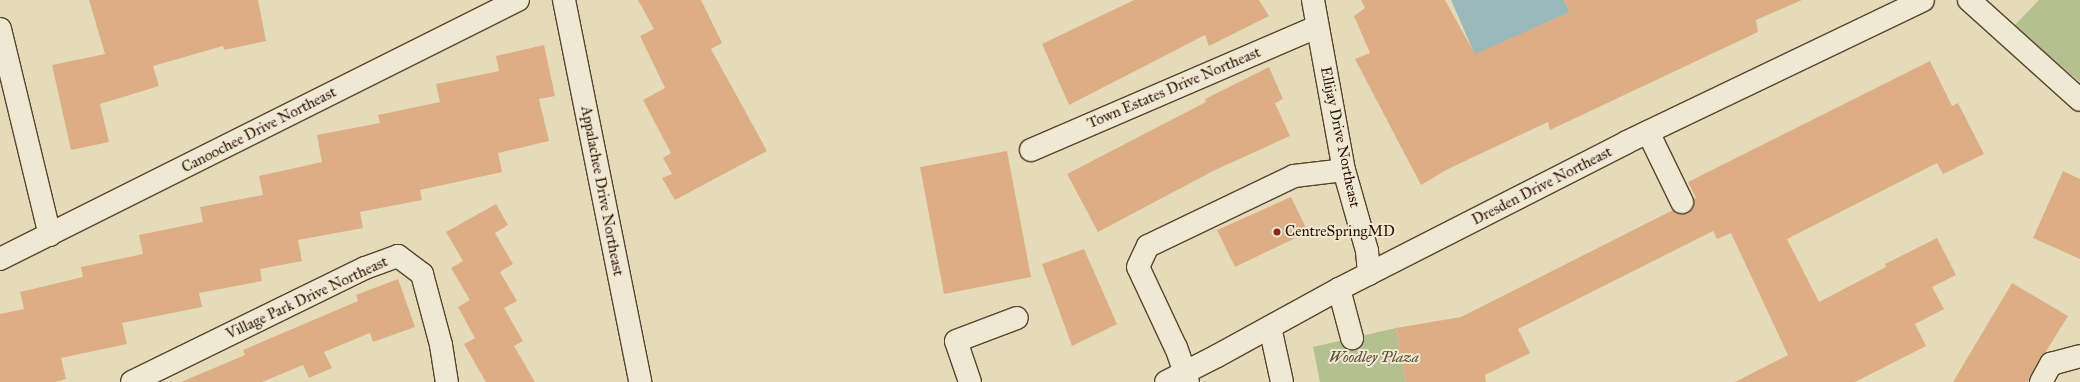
<!DOCTYPE html>
<style>
body{margin:0}
#map{position:relative;width:2080px;height:382px;overflow:hidden;background:#e6dbb9;font-family:"IM FELL Great Primer",serif}
div>[style]{position:absolute}
.green>*{inset:0;background:#b4c090}
.water>*{inset:0;background:#9bb8ba}
.building>*{inset:0;background:#ddae86}
.roads{filter:drop-shadow(1px 0 #5a432e) drop-shadow(-1px 0 #5a432e) drop-shadow(0 1px #5a432e) drop-shadow(0 -1px #5a432e)}
.minor>*{height:22px;margin:-11px;padding:0 11px;transform-origin:11px;border-radius:11px;background:#efe8d2}
.dots>*{width:11px;height:11px;translate:-50% -50%;box-sizing:border-box;border:2px solid #efe8d2;border-radius:50%}
span{translate:-50% -50%;white-space:nowrap;text-align:center;line-height:1.15;-webkit-text-stroke:4px #efe8d2;paint-order:stroke}
.street-label{font-size:15px;color:#2c1000}
.poi-label{font-size:15px;color:#2c1000}
.left{translate:0 -50%;text-align:left}
.park-label{font-size:15px;color:#5c4e32;font-style:italic}
</style>
<div id="map">
<div class="green">
<i style="clip-path:polygon(2039px 0,2080px 0,2080px 82px,2013px 27px)"></i>
<i style="clip-path:polygon(1396px 328px,1406px 382px,1320px 382px,1313px 347px)"></i>
</div>
<div class="water">
<i style="clip-path:polygon(1451px 0,1564px 0,1570px 12px,1475px 55px)"></i>
</div>
<div class="building">
<i style="clip-path:polygon(89px 0,258px 0,266px 41px,224px 50px,223px 46px,153px 66px,159px 86px,100px 104px,109px 142px,71px 150px,52px 65px,105px 54px)"></i>
<i style="clip-path:polygon(638px 0,701px 0,722px 43px,711px 49px,767px 151px,675px 200px,662px 178px,672px 174px,663px 158px,671px 153px,643px 100px,665px 88px,640px 36px,654px 29px)"></i>
<i style="clip-path:polygon(1134px 0,1259px 0,1269px 16px,1209px 46px,1205px 35px,1069px 105px,1042px 44px)"></i>
<i style="clip-path:polygon(1361px 0,1445px 0,1475px 54px,1570px 12px,1564px 0,1802px 0,1756px 20px,1758px 32px,1550px 130px,1548px 122px,1448px 169px,1421px 185px,1355px 59px,1370px 53px,1354px 16px,1365px 8px)"></i>
<i style="clip-path:polygon(544px 45px,555px 96px,539px 99px,549px 141px,498px 153px,502px 172px,420px 190px,422px 200px,360px 212px,363px 228px,298px 240px,302px 261px,260px 269px,262px 281px,199px 293px,202px 307px,122px 323px,127px 344px,61px 358px,66px 379px,55px 382px,0 382px,0 314px,24px 309px,20px 292px,83px 277px,81px 267px,143px 254px,139px 235px,203px 222px,200px 207px,263px 195px,259px 176px,322px 162px,317px 135px,380px 123px,378px 115px,440px 102px,436px 84px,499px 71px,496px 56px)"></i>
<i style="clip-path:polygon(1930px 61px,1952px 106px,1958px 103px,1984px 154px,1943px 174px,1937px 163px,1787px 239px,1819px 302px,1886px 267px,1885px 264px,1937px 238px,1956px 275px,1932px 287px,1944px 309px,1915px 324px,1926px 346px,1855px 382px,1735px 382px,1788px 355px,1731px 233px,1717px 239px,1713px 231px,1518px 329px,1530px 353px,1485px 375px,1486px 382px,1406px 382px,1396px 328px,1461px 317px,1673px 210px,1681px 214px,1688px 213px,1693px 209px,1694px 199px,1696px 198px,1688px 182px)"></i>
<i style="clip-path:polygon(1269px 67px,1283px 99px,1275px 103px,1290px 136px,1215px 170px,1098px 232px,1067px 174px,1206px 102px,1205px 99px)"></i>
<i style="clip-path:polygon(1007px 151px,1031px 277px,944px 294px,920px 167px)"></i>
<i style="clip-path:polygon(2063px 171px,2080px 179px,2080px 259px,2033px 238px)"></i>
<i style="clip-path:polygon(1291px 197px,1308px 232px,1235px 267px,1217px 230px)"></i>
<i style="clip-path:polygon(496px 204px,508px 225px,495px 233px,513px 264px,500px 272px,517px 301px,504px 308px,523px 341px,514px 346px,535px 382px,486px 382px,464px 344px,475px 338px,458px 307px,470px 300px,451px 268px,463px 261px,446px 232px)"></i>
<i style="clip-path:polygon(1084px 249px,1117px 324px,1072px 346px,1042px 264px)"></i>
<i style="clip-path:polygon(398px 279px,415px 327px,373px 342px,370px 333px,324px 352px,332px 368px,309px 378px,303px 365px,262px 382px,181px 382px,245px 355px,243px 350px,358px 301px,356px 295px)"></i>
<i style="clip-path:polygon(2012px 283px,2068px 316px,2045px 353px,2040px 358px,2028px 382px,1953px 382px)"></i>
</div>
<div class="roads">
<div class="minor">
<i style="left:564px;top:0;width:389px;rotate:78.7deg"></i>
<i style="left:1313px;top:0;width:173px;rotate:79.7deg"></i>
<i style="left:1344px;top:170px;width:84px;rotate:74.1deg"></i>
<i style="left:1367px;top:251px;width:23px;rotate:85deg"></i>
<i style="left:1969px;top:0;width:149px;rotate:42deg"></i>
<i style="left:0;top:29px;width:212px;rotate:76.4deg"></i>
<i style="left:1648px;top:132px;width:78px;rotate:64.1deg"></i>
<i style="left:1031px;top:150px;width:311px;rotate:-23.3deg"></i>
<i style="left:0;top:259px;width:579px;rotate:-26.57deg"></i>
<i style="left:1339px;top:289px;width:51px;rotate:75.1deg"></i>
<i style="left:1270px;top:327px;width:56px;rotate:77.7deg"></i>
<i style="left:132px;top:382px;width:259px;rotate:-26.1deg"></i>
<i style="left:365px;top:268px;width:35px;rotate:-20deg"></i>
<i style="left:398px;top:256px;width:30px;rotate:37deg"></i>
<i style="left:422px;top:274px;width:73px;rotate:75deg"></i>
<i style="left:441px;top:345px;width:37px;rotate:81deg"></i>
<i style="left:970px;top:382px;width:43px;rotate:-108.9deg"></i>
<i style="left:956px;top:341px;width:65px;rotate:-20.7deg"></i>
<i style="left:1166px;top:382px;width:57px;rotate:-27deg"></i>
<i style="left:1217px;top:356px;width:139px;rotate:-28.8deg"></i>
<i style="left:1339px;top:289px;width:323px;rotate:-27deg"></i>
<i style="left:1627px;top:142px;width:328px;rotate:-25.6deg"></i>
<i style="left:1188px;top:382px;width:36px;rotate:-109deg"></i>
<i style="left:1176px;top:348px;width:89px;rotate:-115.1deg"></i>
<i style="left:1138px;top:267px;width:23px;rotate:-65deg"></i>
<i style="left:1148px;top:246px;width:162px;rotate:-25.6deg"></i>
<i style="left:1294px;top:176px;width:50px;rotate:-6.8deg"></i>
<i style="left:2041px;top:382px;width:21px;rotate:-61deg"></i>
<i style="left:2051px;top:364px;width:30px;rotate:-15deg"></i>
</div>
</div>
<div class="dots">
<i style="left:1277px;top:232px;background:#8f2418"></i>
</div>
<div class="street-label">
<span style="left:1174px;top:88px;rotate:-23deg">Town Estates Drive Northeast</span>
<span style="left:259px;top:130px;rotate:-27deg">Canoochee Drive Northeast</span>
<span style="left:1340px;top:137px;rotate:78deg">Ellijay Drive Northeast</span>
<span style="left:1542px;top:186px;rotate:-27deg">Dresden Drive Northeast</span>
<span style="left:602px;top:191px;rotate:79deg">Appalachee Drive Northeast</span>
<span style="left:307px;top:298px;rotate:-25deg">Village Park Drive Northeast</span>
</div>
<div class="poi-label">
<span class="left" style="left:1285px;top:232px">CentreSpringMD</span>
</div>
<div class="park-label">
<span style="left:1374px;top:358px">Woodley Plaza</span>
</div>
</div>
